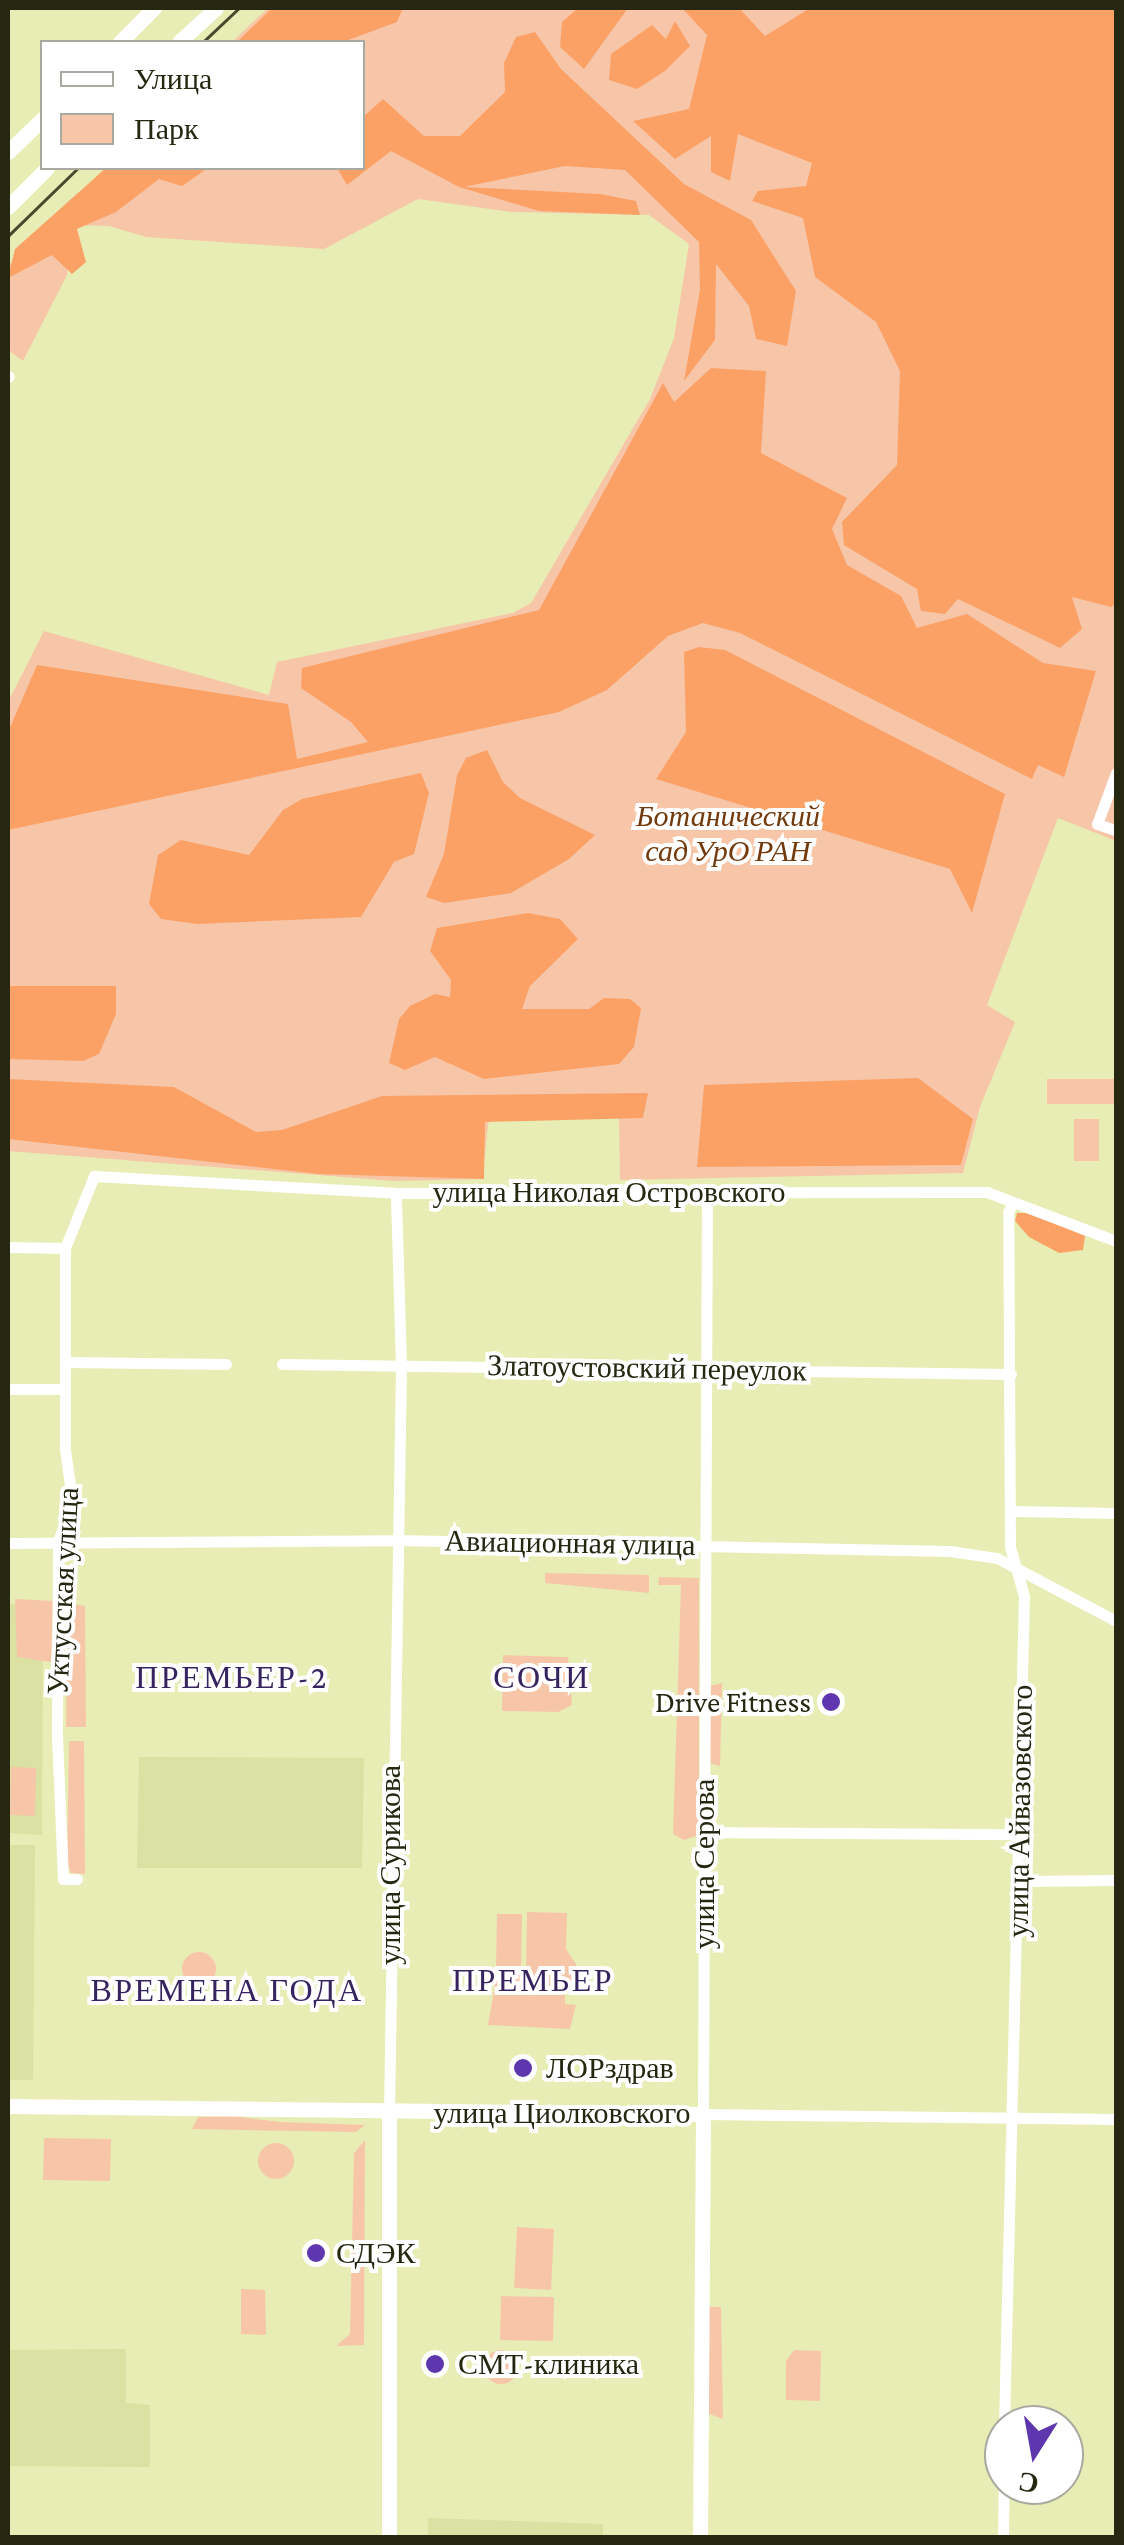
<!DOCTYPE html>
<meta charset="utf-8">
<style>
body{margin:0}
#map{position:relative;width:1124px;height:2545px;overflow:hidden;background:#e7edb4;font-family:"Crimson Pro",serif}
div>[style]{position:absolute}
.built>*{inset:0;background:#dae1a2}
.green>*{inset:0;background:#f7c6a8}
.round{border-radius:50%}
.forest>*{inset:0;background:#fba166}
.street>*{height:11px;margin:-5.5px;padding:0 5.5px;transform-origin:5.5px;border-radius:5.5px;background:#fff}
.secondary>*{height:15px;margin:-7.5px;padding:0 7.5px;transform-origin:7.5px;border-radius:7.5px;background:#fff}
.tram>*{height:2.5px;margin:-1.25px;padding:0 1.25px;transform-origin:1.25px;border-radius:1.25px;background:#484a2e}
.dots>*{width:28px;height:28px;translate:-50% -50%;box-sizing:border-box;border:5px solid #fff;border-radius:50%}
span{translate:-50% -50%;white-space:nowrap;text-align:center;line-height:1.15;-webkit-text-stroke:8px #fff;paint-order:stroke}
.park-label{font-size:30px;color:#723a0d;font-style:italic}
.street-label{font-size:30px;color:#252711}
.poi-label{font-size:30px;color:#252711}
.right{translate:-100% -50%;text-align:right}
.left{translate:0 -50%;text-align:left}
.neighbourhood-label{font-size:32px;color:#35245f;letter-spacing:2.5px}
.frame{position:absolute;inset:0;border:10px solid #252711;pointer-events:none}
.legend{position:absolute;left:40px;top:40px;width:325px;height:130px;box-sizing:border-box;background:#fff;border:2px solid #a8a9a0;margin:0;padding:12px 18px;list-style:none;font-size:30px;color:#252711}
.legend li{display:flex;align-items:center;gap:20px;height:50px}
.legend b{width:50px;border:2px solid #a8a9a0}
.north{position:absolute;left:984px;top:2405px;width:100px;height:100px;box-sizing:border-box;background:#fff;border:2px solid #a8a9a0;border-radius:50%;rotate:191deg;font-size:28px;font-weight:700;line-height:40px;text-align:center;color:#252711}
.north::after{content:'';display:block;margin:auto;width:35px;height:45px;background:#5e36ae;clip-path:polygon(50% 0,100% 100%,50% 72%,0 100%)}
</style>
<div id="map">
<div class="built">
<i style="clip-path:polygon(8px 1604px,43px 1605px,42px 1835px,8px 1833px)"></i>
<i style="clip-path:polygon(139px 1757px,364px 1758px,362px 1868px,137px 1868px)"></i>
<i style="clip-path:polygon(8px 1845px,35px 1845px,33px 2080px,8px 2080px)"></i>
<i style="clip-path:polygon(126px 2349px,126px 2403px,150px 2405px,150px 2467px,8px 2466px,8px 2350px)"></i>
<i style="clip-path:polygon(428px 2518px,603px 2524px,603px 2537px,428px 2537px)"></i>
</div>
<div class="green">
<i style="clip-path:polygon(268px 8px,1116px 8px,1116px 841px,1058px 818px,987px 1005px,1015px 1022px,980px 1107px,963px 1173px,620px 1180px,619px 1118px,489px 1118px,482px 1179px,395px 1181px,8px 1151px,8px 702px,44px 631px,269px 695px,277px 662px,513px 613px,531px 603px,650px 399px,674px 338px,689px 244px,649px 215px,512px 212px,418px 199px,324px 249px,146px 237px,109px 226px,72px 225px,67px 275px,23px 361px,8px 350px,8px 266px,105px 168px,362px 168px,362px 42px,232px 42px)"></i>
<i style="clip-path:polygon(1047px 1079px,1116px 1079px,1116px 1104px,1047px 1104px)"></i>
<i style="clip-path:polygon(1074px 1119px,1099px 1119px,1099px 1161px,1074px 1161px)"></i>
<i style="clip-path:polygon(545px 1573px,649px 1575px,649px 1593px,545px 1583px)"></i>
<i style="clip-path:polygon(659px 1577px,699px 1578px,699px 1835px,684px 1840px,673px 1834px,681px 1585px,658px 1585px)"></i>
<i style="clip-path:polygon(15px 1599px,53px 1601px,51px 1662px,17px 1657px)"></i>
<i style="clip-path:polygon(68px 1603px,85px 1606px,86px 1727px,66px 1727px)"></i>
<i style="clip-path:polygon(503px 1655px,568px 1657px,572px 1705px,558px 1712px,502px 1711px)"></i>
<i style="clip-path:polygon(722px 1683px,720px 1766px,710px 1763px,710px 1686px)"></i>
<i style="clip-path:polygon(69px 1741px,84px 1741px,85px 1874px,71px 1873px,67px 1865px)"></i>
<i style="clip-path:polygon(11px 1767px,36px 1768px,35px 1816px,10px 1815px)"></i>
<i style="clip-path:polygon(527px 1912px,567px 1913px,566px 1949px,576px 1964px,576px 1982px,565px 1982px,565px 2004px,576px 2005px,570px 2029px,488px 2025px,495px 1985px,488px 1984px,488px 1972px,526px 1972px)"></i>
<i style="clip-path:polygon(497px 1914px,522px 1914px,521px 1969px,496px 1968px)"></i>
<i class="round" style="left:182px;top:1952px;width:34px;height:34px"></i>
<i style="clip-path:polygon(233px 2116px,280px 2122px,365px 2125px,356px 2132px,192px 2129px,198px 2117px)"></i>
<i style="clip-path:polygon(44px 2138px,111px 2139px,110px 2181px,43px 2180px)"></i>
<i style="clip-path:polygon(365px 2140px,364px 2345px,336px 2346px,350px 2334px,354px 2153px)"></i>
<i class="round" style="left:258px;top:2143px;width:36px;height:36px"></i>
<i style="clip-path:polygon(517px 2227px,554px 2229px,551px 2290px,514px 2288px)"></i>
<i style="clip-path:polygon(241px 2289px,265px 2290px,266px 2335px,241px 2334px)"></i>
<i style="clip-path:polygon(501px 2296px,554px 2297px,553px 2341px,500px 2340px)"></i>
<i style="clip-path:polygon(705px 2307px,721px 2307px,723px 2419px,707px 2413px)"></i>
<i class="round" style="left:484px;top:2350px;width:34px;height:34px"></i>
<i style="clip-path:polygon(794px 2350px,821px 2351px,820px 2401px,786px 2400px,786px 2361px)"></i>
</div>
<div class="forest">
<i style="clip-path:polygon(272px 8px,403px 8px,397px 22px,343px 42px,237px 42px)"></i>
<i style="clip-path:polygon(578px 8px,628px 8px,584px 69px,560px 47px,562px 22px)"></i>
<i style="clip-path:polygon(682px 8px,739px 8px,765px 36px,810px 8px,1116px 8px,1116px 603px,1111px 607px,1072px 597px,1082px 629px,1060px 648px,958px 599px,945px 614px,921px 611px,917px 589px,844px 545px,842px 522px,897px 465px,900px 371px,876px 322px,815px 277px,803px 218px,752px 201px,758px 191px,806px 186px,812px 163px,738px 134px,730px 181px,711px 172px,711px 136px,675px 159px,633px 121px,689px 109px,707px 35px)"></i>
<i style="clip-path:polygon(675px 21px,690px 46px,665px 71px,637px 89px,609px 80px,611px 54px,652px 25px,666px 39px)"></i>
<i style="clip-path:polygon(535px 32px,561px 69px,684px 184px,751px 220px,796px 291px,787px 346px,756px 339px,749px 306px,716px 264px,715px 340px,684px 381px,700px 290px,699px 242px,625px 170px,565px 166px,464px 187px,600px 194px,636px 201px,640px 215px,539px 211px,459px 187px,391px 151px,347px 185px,337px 168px,362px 168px,363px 117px,383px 99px,424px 136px,460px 136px,505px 92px,504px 63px,516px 37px)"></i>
<i style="clip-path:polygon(106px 168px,208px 168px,182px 186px,159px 179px,116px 212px,77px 229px,86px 262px,72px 274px,52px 255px,8px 278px,15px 249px)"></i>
<i style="clip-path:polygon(711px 368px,766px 371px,761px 453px,847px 498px,832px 529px,847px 565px,901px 596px,917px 628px,967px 614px,1043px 663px,1096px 671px,1064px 777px,1038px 765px,1032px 779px,740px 633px,703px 623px,668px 636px,607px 690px,559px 712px,8px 830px,8px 732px,37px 665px,288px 704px,297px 759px,368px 742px,351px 722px,301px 688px,302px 668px,539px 610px,663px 383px,674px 402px)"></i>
<i style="clip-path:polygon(699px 647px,725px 650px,1005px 794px,972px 913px,950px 869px,656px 779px,686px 732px,684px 652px)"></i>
<i style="clip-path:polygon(487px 750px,503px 782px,520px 798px,595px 835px,569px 859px,511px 893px,444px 903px,426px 897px,444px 854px,457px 775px,466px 758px)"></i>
<i style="clip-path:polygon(421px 773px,429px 793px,414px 854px,394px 862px,361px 917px,197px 924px,161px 919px,149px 904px,158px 855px,181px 840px,249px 855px,283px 810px,302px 799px)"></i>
<i style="clip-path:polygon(528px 913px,560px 919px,578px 939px,530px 986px,522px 1009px,589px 1009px,604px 998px,630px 999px,641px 1008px,634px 1047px,619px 1064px,484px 1079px,435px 1057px,405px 1070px,389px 1063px,399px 1019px,410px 1006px,435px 994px,450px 997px,451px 980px,430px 951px,437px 928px)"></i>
<i style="clip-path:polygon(8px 986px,116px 986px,116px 1014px,99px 1054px,83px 1061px,8px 1059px)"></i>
<i style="clip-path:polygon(918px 1078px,973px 1119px,961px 1165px,697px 1167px,704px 1085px)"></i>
<i style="clip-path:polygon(8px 1079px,174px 1087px,256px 1132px,282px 1130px,382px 1096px,648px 1093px,643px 1118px,485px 1122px,484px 1179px,318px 1174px,8px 1139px)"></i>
<i style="clip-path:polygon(1017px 1213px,1031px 1213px,1085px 1236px,1083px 1250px,1059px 1253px,1029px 1237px,1015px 1221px)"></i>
</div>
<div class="street">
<i style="left:8px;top:376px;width:1px;rotate:45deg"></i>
<i style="left:1116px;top:773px;width:54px;rotate:110.4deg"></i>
<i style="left:1097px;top:824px;width:20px;rotate:18deg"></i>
<i style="left:707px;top:1191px;width:923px;rotate:90.25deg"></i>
<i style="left:703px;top:2114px;width:413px;rotate:0.7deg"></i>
<i style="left:8px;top:1247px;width:57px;rotate:1deg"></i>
<i style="left:66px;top:1362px;width:160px;rotate:0.7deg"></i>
<i style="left:282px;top:1364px;width:729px;rotate:0.79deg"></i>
<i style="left:8px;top:1389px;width:57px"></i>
<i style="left:1010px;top:1511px;width:106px;rotate:1.1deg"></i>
<i style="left:8px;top:1543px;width:386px;rotate:-0.4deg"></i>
<i style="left:394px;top:1540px;width:556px;rotate:1.13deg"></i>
<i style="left:950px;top:1551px;width:48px;rotate:8.5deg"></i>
<i style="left:997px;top:1558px;width:135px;rotate:27.9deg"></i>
<i style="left:705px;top:1832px;width:315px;rotate:0.4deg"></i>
<i style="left:77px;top:1879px;width:14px;rotate:180deg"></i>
<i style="left:63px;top:1879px;width:144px;rotate:-92.4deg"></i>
<i style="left:57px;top:1735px;width:193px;rotate:-89.7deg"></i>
<i style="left:58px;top:1542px;width:44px;rotate:-71.6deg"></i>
<i style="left:72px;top:1500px;width:51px;rotate:-97.8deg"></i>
<i style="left:65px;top:1449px;width:201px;rotate:-90deg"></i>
<i style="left:65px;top:1248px;width:78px;rotate:-68.1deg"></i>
<i style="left:94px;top:1176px;width:302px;rotate:3.2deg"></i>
<i style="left:396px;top:1193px;width:591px;rotate:-0.1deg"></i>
<i style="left:987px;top:1192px;width:138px;rotate:20.8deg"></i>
<i style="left:1019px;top:1881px;width:97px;rotate:-0.6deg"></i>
<i style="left:389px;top:2113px;width:747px;rotate:-89.08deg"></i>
<i style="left:401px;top:1366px;width:173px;rotate:-91.7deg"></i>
<i style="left:1004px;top:2425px;width:829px;rotate:-88.62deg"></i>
<i style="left:1024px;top:1596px;width:51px;rotate:-105.9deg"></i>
<i style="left:1010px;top:1547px;width:335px;rotate:-90.3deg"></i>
<i style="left:1008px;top:1212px;width:11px;rotate:-63deg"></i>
<i style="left:1003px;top:2538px;width:82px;rotate:-89.3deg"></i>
</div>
<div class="secondary">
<i style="left:120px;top:42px;width:48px;rotate:-45deg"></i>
<i style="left:179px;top:42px;width:50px;rotate:-42.6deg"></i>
<i style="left:8px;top:152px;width:47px;rotate:-44.1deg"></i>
<i style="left:8px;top:207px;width:55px;rotate:-45deg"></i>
<i style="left:8px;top:2106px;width:695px;rotate:0.66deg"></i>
<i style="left:703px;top:2114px;width:424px;rotate:90.4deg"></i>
<i style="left:389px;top:2113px;width:425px;rotate:90deg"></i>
</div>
<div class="tram">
<i style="left:203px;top:42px;width:50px;rotate:-43.4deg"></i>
<i style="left:8px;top:236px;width:98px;rotate:-44.2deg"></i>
</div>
<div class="dots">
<i style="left:831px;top:1702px;background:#5e36ae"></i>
<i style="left:523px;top:2068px;background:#5e36ae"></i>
<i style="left:316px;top:2253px;background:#5e36ae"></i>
<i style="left:435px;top:2364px;background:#5e36ae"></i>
</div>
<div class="park-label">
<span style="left:728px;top:833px">Ботанический<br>сад УрО РАН</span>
</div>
<div class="street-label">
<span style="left:609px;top:1192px">улица Николая Островского</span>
<span style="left:647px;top:1368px;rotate:1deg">Златоустовский переулок</span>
<span style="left:570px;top:1543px;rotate:1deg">Авиационная улица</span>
<span style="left:63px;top:1591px;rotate:-87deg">Уктусская улица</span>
<span style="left:1020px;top:1811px;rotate:-89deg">улица Айвазовского</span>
<span style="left:704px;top:1864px;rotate:-90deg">улица Серова</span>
<span style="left:390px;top:1865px;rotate:-90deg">улица Сурикова</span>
<span style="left:562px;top:2113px">улица Циолковского</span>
</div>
<div class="poi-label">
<span class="right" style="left:811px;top:1702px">Drive Fitness</span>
<span class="left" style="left:546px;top:2068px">ЛОРздрав</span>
<span class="left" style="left:336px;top:2253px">СДЭК</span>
<span class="left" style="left:458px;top:2364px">СМТ-клиника</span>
</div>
<div class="neighbourhood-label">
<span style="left:232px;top:1677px">ПРЕМЬЕР-2</span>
<span style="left:542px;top:1677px">СОЧИ</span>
<span style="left:533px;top:1980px">ПРЕМЬЕР</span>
<span style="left:227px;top:1990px">ВРЕМЕНА ГОДА</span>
</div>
<div class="frame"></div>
<ul class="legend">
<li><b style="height:12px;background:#fff"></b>Улица</li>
<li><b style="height:28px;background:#f7c6a8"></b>Парк</li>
</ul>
<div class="north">С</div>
</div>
